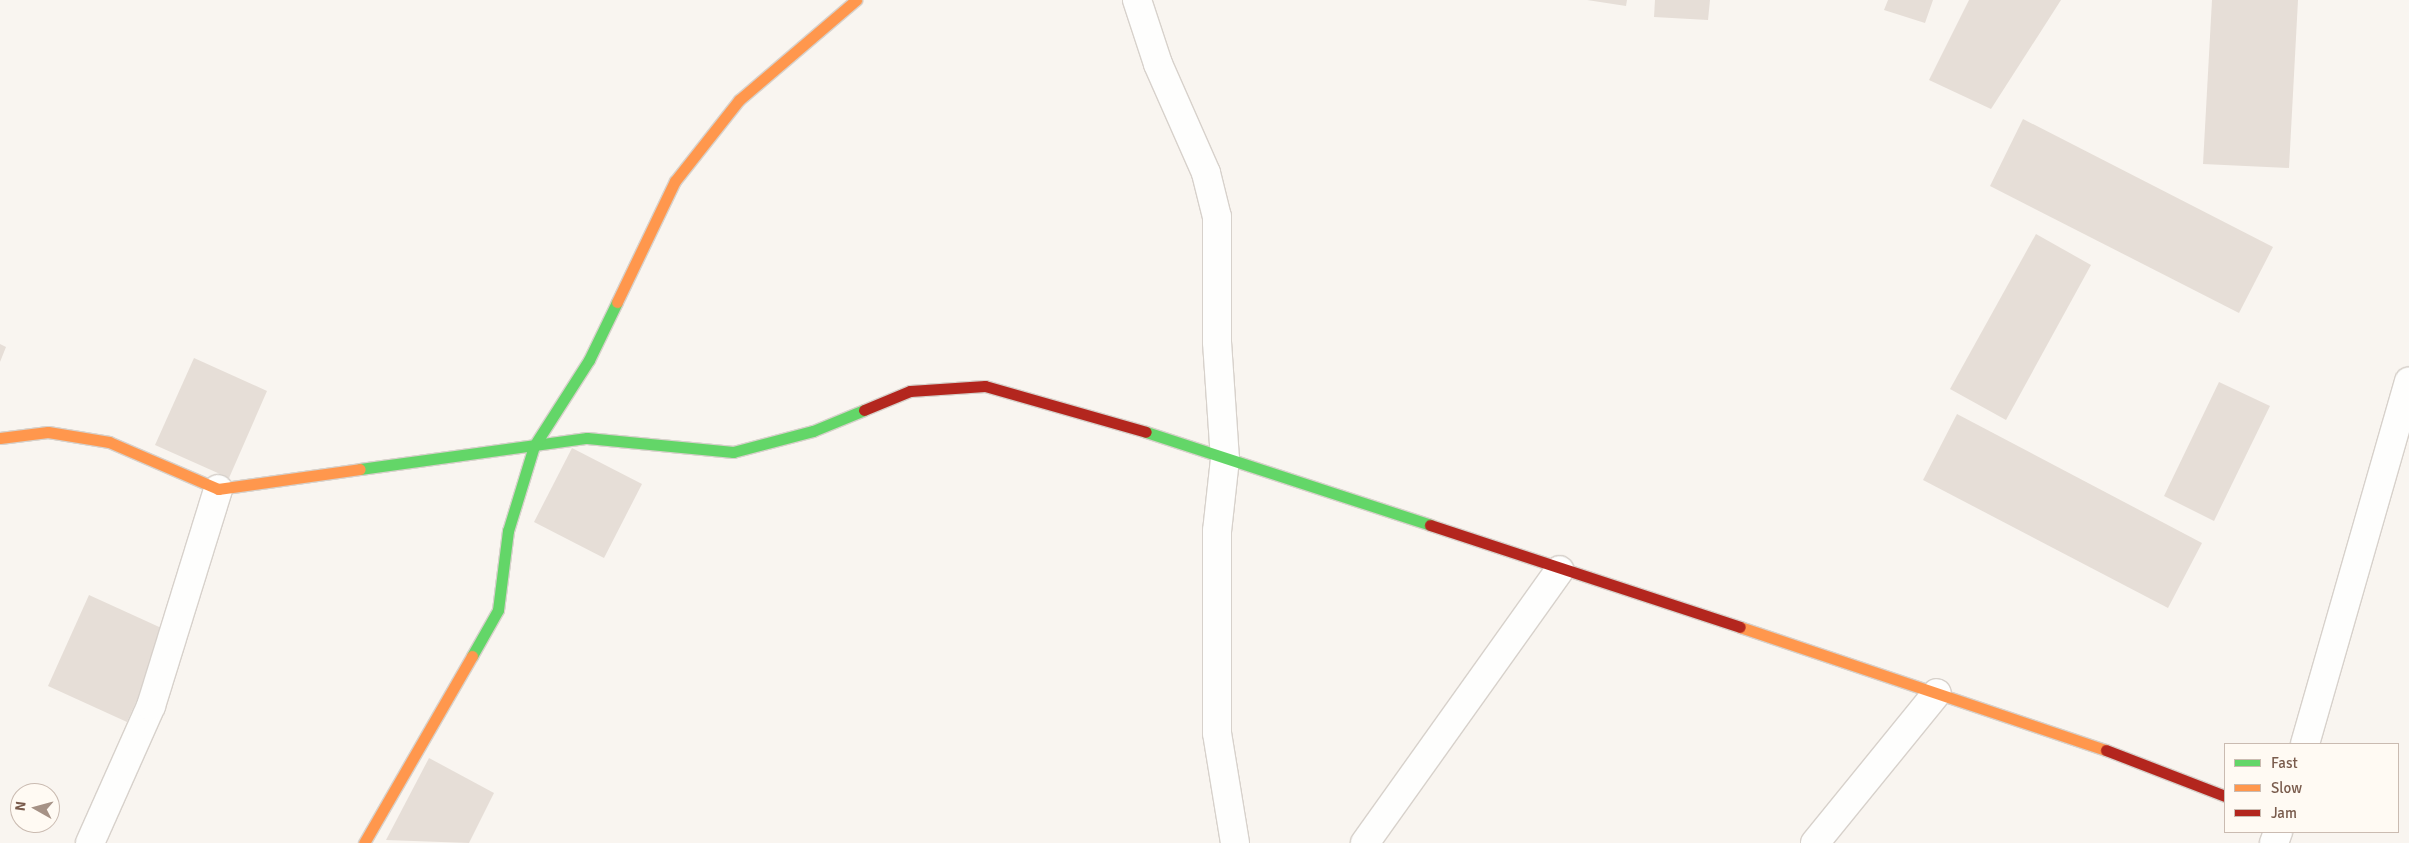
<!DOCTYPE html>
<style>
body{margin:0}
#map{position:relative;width:2409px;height:843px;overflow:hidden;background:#f9f5f0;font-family:Signika,sans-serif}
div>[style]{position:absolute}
.building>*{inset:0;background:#e6ded7}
.roads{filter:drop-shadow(1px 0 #d7d1cb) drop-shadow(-1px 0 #d7d1cb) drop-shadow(0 1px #d7d1cb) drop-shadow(0 -1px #d7d1cb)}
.street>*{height:28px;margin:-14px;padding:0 14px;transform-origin:14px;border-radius:14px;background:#fefefd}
.fast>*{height:11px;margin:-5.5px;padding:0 5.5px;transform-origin:5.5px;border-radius:5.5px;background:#63d668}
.slow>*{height:11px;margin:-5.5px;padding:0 5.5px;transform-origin:5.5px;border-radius:5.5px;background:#ff974d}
.jam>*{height:11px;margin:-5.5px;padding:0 5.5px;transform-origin:5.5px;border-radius:5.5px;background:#b3261e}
span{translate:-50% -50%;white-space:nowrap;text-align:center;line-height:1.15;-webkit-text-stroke:4px #fffaf3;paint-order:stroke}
.legend{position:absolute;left:2224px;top:743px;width:175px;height:90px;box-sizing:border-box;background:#fffaf3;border:1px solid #cabbb1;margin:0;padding:6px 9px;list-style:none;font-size:15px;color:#7a5c4d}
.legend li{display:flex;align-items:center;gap:10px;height:25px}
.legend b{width:25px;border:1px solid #cabbb1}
.north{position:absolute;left:10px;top:783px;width:50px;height:50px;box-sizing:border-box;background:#fffaf3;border:1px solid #cabbb1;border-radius:50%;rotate:277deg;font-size:14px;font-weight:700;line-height:20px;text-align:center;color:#7a5c4d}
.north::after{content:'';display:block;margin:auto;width:18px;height:22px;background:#a69286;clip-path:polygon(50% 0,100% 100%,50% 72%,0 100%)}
</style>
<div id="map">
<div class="building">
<i style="clip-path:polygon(1587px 0,1627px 0,1626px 6px)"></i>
<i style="clip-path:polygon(1655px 0,1710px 0,1708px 20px,1654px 17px)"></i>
<i style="clip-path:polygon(1888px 0,1933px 0,1925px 23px,1884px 10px)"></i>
<i style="clip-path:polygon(1969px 0,2061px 0,1991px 109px,1929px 80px)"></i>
<i style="clip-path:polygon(2212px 0,2298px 0,2289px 168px,2203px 164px)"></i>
<i style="clip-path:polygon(2023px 119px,2273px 247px,2239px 313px,1990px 186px)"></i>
<i style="clip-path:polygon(2036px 234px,2091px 265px,2006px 420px,1950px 389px)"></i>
<i style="clip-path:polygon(0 344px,6px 347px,0 362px)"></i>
<i style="clip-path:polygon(194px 358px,267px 391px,229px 478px,155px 445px)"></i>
<i style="clip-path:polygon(2219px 382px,2270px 406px,2214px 521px,2164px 496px)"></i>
<i style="clip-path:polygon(1957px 414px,2202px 543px,2168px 608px,1923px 480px)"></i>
<i style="clip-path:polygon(572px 448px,642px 484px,604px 558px,534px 522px)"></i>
<i style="clip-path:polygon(89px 595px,168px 631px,127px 722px,48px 686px)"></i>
<i style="clip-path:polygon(429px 758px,494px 793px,469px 843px,386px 840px)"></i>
</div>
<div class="roads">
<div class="street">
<i style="left:1137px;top:0;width:67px;rotate:71.8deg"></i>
<i style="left:1158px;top:64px;width:119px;rotate:66.2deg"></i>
<i style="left:1206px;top:173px;width:45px;rotate:76deg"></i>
<i style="left:1217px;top:217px;width:125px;rotate:90deg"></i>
<i style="left:1217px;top:342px;width:117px;rotate:86.1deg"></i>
<i style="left:1225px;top:459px;width:72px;rotate:96.3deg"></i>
<i style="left:1217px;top:531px;width:202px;rotate:90deg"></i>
<i style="left:1217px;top:733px;width:111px;rotate:80.7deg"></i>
<i style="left:2305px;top:744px;width:377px;rotate:-74deg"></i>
<i style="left:90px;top:843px;width:150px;rotate:-66deg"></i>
<i style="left:151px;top:706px;width:227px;rotate:-72.8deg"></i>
<i style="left:1365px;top:843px;width:335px;rotate:-54.5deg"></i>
<i style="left:1815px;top:843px;width:193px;rotate:-50.9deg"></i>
<i style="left:2274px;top:843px;width:12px;rotate:-70deg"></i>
</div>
<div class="fast">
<i style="left:1146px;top:432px;width:299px;rotate:18.1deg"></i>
<i style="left:360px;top:469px;width:229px;rotate:-7.8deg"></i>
<i style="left:587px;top:438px;width:147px;rotate:5.5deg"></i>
<i style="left:733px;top:452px;width:83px;rotate:-14.7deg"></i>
<i style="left:813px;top:431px;width:55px;rotate:-22.4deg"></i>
<i style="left:472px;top:656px;width:53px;rotate:-60.5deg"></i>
<i style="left:498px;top:610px;width:80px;rotate:-82.8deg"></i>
<i style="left:508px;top:531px;width:89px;rotate:-73deg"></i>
<i style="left:534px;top:446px;width:102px;rotate:-57.4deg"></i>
<i style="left:589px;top:360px;width:64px;rotate:-64.2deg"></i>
</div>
<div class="slow">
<i style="left:617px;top:302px;width:134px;rotate:-64.4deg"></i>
<i style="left:675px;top:181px;width:103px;rotate:-51.7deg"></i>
<i style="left:739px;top:100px;width:154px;rotate:-40.5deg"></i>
<i style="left:0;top:438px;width:48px;rotate:-7.1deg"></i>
<i style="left:48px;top:432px;width:62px;rotate:9.3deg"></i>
<i style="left:109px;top:442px;width:119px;rotate:23.3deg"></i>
<i style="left:218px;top:489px;width:143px;rotate:-8deg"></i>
<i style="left:1740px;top:627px;width:386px;rotate:18.6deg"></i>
<i style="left:364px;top:843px;width:216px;rotate:-60deg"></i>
</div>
<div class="jam">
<i style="left:864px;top:410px;width:50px;rotate:-22.4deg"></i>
<i style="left:910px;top:391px;width:75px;rotate:-3.8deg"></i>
<i style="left:985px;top:386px;width:167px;rotate:15.9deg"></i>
<i style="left:1430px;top:525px;width:326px;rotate:18.2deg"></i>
<i style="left:2106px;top:750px;width:128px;rotate:21.1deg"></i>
</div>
</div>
<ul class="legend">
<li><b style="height:6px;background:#63d668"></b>Fast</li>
<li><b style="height:6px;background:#ff974d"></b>Slow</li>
<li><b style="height:6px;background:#b3261e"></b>Jam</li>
</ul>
<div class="north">N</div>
</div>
